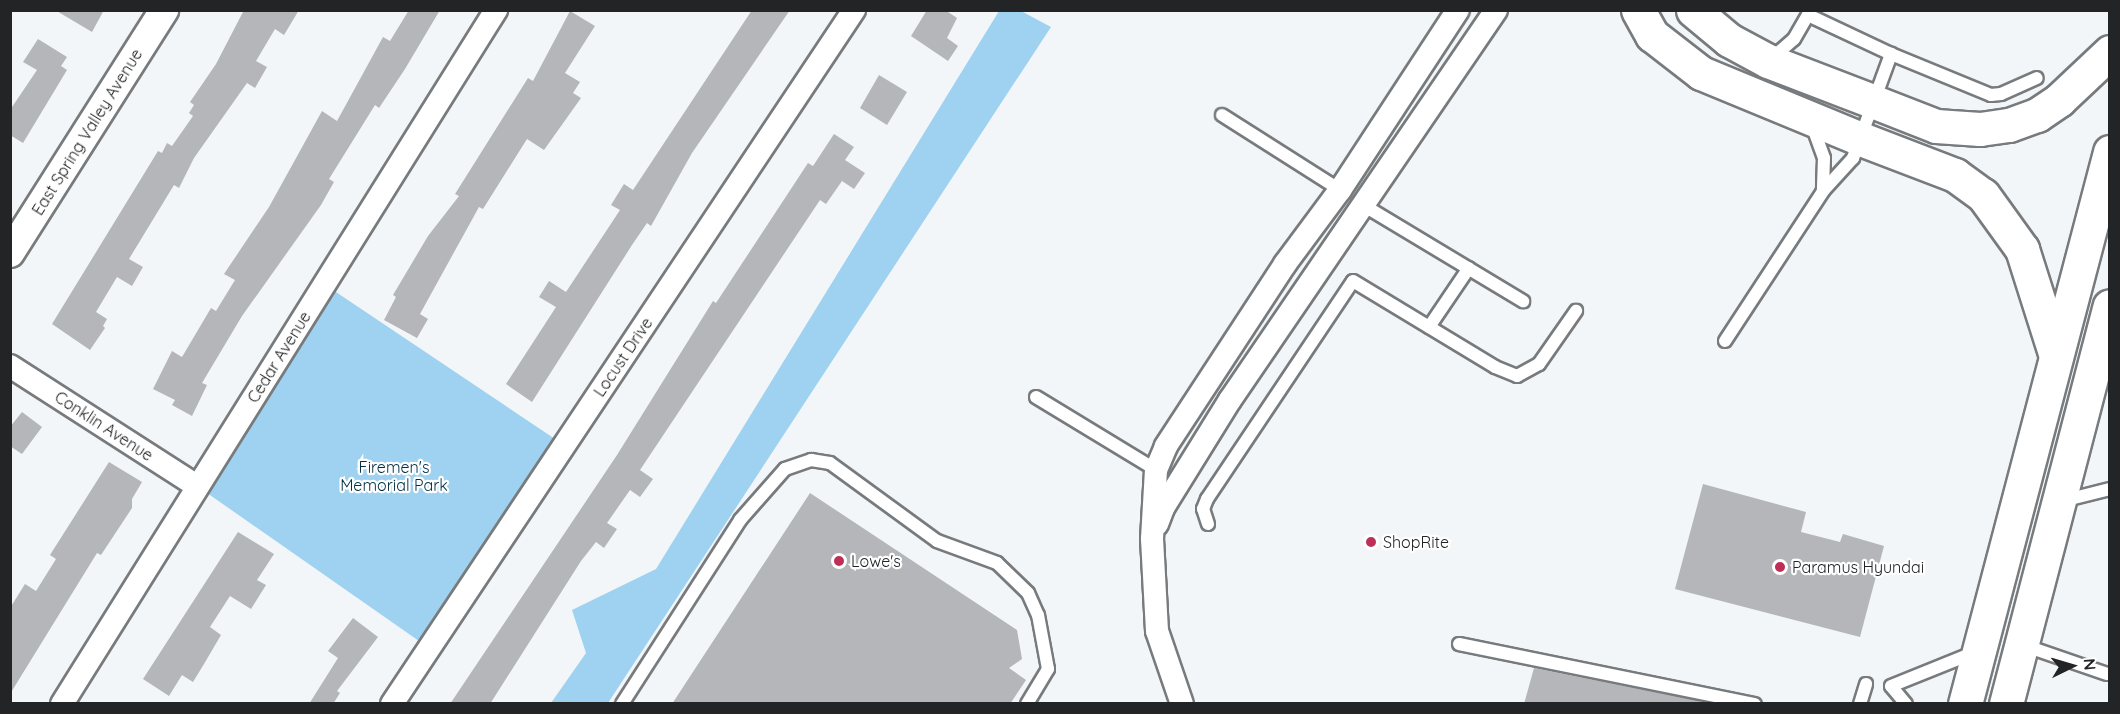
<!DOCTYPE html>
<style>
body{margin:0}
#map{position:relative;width:2120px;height:714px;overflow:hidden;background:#f2f6f9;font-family:Quicksand,sans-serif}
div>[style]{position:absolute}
.green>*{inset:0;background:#9ed2f0}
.building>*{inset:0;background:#b4b6b9}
.roads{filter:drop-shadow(2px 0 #777b7d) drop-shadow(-2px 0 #777b7d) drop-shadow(0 2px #777b7d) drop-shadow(0 -2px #777b7d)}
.service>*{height:12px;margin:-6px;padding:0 6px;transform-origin:6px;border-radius:6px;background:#fff}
.minor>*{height:22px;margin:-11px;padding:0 11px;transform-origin:11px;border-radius:11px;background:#fff}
.tertiary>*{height:28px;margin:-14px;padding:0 14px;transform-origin:14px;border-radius:14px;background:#fff}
.primary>*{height:33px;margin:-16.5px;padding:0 16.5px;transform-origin:16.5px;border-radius:16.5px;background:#fff}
.trunk>*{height:33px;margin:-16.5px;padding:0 16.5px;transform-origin:16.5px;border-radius:16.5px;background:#fff}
.dots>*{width:16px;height:16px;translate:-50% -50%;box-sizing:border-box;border:3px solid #fff;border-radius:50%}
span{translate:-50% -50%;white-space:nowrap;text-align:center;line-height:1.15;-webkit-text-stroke:4.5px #fff;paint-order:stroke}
.street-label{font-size:16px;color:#232425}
.park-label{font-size:16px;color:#002f44}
.poi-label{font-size:16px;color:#232425}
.left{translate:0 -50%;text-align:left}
.frame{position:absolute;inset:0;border:12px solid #232425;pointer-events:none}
.north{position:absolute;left:2042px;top:636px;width:60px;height:60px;-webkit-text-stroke:4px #fff;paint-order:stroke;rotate:85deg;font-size:16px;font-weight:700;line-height:24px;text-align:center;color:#232425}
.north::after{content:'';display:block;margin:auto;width:21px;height:27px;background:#232425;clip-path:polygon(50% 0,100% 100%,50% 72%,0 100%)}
</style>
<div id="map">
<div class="green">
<i style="clip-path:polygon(999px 11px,1021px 11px,1051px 27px,608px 703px,551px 703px,586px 653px,572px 610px,656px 569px)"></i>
<i style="clip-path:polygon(324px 284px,564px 445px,429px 648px,197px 486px)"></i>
</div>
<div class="building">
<i style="clip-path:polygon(55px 10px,104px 10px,92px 32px)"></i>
<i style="clip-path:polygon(244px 10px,299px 10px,284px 35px,275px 29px,256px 61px,267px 67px,255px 88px,247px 83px,194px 158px,179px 188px,174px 185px,129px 259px,143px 267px,132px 286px,117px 277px,96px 312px,107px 319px,103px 326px,105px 328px,90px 350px,52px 324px,158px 151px,162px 153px,167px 143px,172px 146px,193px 116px,189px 113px,194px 105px,190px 102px,216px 64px)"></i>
<i style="clip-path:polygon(409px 10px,440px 10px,405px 69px,379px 108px,375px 105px,329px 179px,334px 182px,321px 205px,242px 316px,202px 383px,207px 385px,192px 416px,172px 405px,175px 400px,153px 389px,172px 351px,182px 357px,211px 308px,216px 311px,235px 280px,224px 274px,269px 207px,322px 111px,337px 121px,383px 37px,390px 41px)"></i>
<i style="clip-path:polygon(752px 10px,790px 10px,692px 153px,651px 226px,647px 223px,632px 245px,532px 402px,506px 384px,556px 307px,539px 297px,549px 281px,566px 292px,620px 210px,611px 205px,624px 184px,633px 190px)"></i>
<i style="clip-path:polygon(927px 10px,945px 10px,957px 18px,947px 38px,958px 46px,948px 61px,911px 36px)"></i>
<i style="clip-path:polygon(570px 11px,595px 26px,565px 73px,580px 82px,573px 93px,581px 98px,544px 150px,527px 139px,483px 209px,479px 207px,420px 314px,428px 319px,417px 338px,384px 320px,396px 297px,393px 295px,428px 236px,459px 196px,455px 194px,528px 78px,533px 81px)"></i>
<i style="clip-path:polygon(38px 39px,67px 57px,61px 66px,67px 70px,23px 143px,10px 135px,10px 110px,37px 70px,23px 62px)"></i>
<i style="clip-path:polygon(879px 75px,907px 92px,887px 125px,860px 108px)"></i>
<i style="clip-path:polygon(834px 134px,854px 147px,845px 160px,865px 173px,854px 189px,842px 181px,826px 204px,820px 200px,640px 470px,653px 479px,640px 497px,630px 490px,607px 523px,617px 529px,604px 548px,596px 542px,581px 561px,490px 704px,450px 704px,617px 455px,713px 301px,716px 303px,808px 163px,813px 166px)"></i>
<i style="clip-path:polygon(22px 412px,42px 427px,22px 454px,10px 446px,10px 427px)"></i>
<i style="clip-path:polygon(109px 462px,142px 482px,132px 499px,132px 508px,101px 555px,97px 553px,10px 694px,10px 608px,25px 584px,36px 591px,56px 559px,50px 555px)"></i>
<i style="clip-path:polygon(1703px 484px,1806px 512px,1801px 532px,1840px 542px,1843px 534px,1884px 546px,1860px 637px,1675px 589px)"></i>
<i style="clip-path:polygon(810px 493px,1017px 630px,1022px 659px,1009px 668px,1026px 680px,1010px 704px,672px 704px)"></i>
<i style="clip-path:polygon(238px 532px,274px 554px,257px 580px,266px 585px,251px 609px,230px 596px,210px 627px,221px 635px,204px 664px,193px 682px,182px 675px,169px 696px,143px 679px)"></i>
<i style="clip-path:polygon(353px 618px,378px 637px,337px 691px,340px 693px,333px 704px,309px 704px,338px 658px,328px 651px)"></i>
<i style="clip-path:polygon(1534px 668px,1700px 701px,1700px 704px,1524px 704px)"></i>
</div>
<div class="roads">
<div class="service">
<i style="left:1771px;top:59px;width:30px;rotate:-41deg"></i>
<i style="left:1794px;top:39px;width:28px;rotate:-60deg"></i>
<i style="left:1808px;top:15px;width:92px;rotate:25.2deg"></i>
<i style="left:1891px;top:54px;width:108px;rotate:22.3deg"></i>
<i style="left:1991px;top:95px;width:10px;rotate:-6deg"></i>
<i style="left:2001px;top:94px;width:39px;rotate:-24deg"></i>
<i style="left:1222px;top:115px;width:140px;rotate:32.4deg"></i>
<i style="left:1812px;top:125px;width:35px;rotate:70deg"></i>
<i style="left:1824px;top:158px;width:33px;rotate:92deg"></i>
<i style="left:1363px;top:205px;width:187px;rotate:31deg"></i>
<i style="left:1429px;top:327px;width:71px;rotate:-55.9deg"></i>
<i style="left:1725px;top:341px;width:179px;rotate:-56.8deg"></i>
<i style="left:1823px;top:191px;width:45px;rotate:-47.7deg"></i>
<i style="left:1853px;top:158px;width:111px;rotate:-69.9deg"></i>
<i style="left:1036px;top:397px;width:140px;rotate:31.3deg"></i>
<i style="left:2062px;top:501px;width:49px;rotate:-14deg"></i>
<i style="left:1208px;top:524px;width:16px;rotate:-108deg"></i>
<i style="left:1203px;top:509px;width:11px;rotate:-68deg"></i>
<i style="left:1207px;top:499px;width:262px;rotate:-56.2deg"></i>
<i style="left:1353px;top:281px;width:166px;rotate:31.2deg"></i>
<i style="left:1495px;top:367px;width:24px;rotate:22deg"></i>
<i style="left:1517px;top:376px;width:25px;rotate:-29deg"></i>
<i style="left:1539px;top:364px;width:65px;rotate:-55.1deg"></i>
<i style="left:1459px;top:644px;width:302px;rotate:11.5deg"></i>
<i style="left:2023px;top:645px;width:89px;rotate:19deg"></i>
<i style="left:622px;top:704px;width:219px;rotate:-57.3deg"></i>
<i style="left:740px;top:520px;width:68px;rotate:-48.6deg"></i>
<i style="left:785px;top:469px;width:28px;rotate:-19deg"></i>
<i style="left:811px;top:460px;width:19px;rotate:9deg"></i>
<i style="left:830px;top:463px;width:132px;rotate:36.1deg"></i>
<i style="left:937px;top:541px;width:64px;rotate:20.1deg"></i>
<i style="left:997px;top:563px;width:43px;rotate:44.1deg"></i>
<i style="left:1028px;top:593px;width:24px;rotate:66deg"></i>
<i style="left:1038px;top:615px;width:55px;rotate:79.5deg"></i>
<i style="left:1048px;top:669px;width:41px;rotate:121deg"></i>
<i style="left:1860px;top:704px;width:21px;rotate:-73deg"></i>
<i style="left:1906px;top:704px;width:23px;rotate:-130deg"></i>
<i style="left:1891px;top:686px;width:88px;rotate:-21.9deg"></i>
</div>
<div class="minor">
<i style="left:10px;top:366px;width:222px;rotate:32.7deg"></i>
<i style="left:1157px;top:524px;width:17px;rotate:-69deg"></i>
<i style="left:1163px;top:508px;width:127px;rotate:-58.2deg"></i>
<i style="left:1230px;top:400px;width:472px;rotate:-55.7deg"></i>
<i style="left:62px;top:704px;width:819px;rotate:-57.98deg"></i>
<i style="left:392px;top:704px;width:834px;rotate:-56.35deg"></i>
<i style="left:1182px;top:704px;width:77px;rotate:-108.9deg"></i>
<i style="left:1157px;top:631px;width:92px;rotate:-93.1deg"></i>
<i style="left:1152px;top:539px;width:69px;rotate:-86.7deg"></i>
<i style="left:1156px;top:470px;width:26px;rotate:-67deg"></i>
<i style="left:1166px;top:446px;width:217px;rotate:-56.8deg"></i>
<i style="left:1285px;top:264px;width:92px;rotate:-53.4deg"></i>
<i style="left:1340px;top:190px;width:215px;rotate:-56.8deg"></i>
</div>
<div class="tertiary">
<i style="left:10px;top:253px;width:288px;rotate:-57.6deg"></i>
</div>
<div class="primary">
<i style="left:1638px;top:10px;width:29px;rotate:61deg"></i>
<i style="left:1652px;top:35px;width:62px;rotate:37.8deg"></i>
<i style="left:1701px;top:73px;width:173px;rotate:22.4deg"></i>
<i style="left:1693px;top:10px;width:47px;rotate:39.8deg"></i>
<i style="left:1729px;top:40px;width:44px;rotate:28.3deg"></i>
<i style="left:1768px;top:61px;width:111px;rotate:21deg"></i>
</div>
<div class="trunk">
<i style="left:1872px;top:101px;width:69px;rotate:21.3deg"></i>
<i style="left:1936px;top:126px;width:44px;rotate:3.9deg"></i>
<i style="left:1980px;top:129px;width:29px;rotate:-8deg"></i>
<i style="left:2009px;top:125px;width:30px;rotate:-20deg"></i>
<i style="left:2037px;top:115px;width:27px;rotate:-34deg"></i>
<i style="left:2059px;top:100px;width:70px;rotate:-43.3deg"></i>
<i style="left:1861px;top:139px;width:101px;rotate:21deg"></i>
<i style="left:1955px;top:175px;width:34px;rotate:36deg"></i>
<i style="left:1983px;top:195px;width:67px;rotate:54.2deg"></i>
<i style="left:2022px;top:249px;width:112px;rotate:72.4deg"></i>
<i style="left:1965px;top:704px;width:571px;rotate:-75.28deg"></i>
<i style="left:2006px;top:704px;width:411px;rotate:-75.4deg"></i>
</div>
</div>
<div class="dots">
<i style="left:1371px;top:542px;background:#be2f58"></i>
<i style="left:839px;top:561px;background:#be2f58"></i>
<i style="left:1780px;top:567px;background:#be2f58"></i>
</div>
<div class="street-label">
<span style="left:87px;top:132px;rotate:-58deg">East Spring Valley Avenue</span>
<span style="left:279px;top:357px;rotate:-58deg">Cedar Avenue</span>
<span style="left:623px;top:357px;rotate:-56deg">Locust Drive</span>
<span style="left:104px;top:426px;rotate:33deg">Conklin Avenue</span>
</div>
<div class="park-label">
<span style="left:394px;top:476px">Firemen's<br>Memorial Park</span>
</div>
<div class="poi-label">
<span class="left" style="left:1383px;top:542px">ShopRite</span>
<span class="left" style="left:851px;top:561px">Lowe's</span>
<span class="left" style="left:1792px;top:567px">Paramus Hyundai</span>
</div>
<div class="frame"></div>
<div class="north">N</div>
</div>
